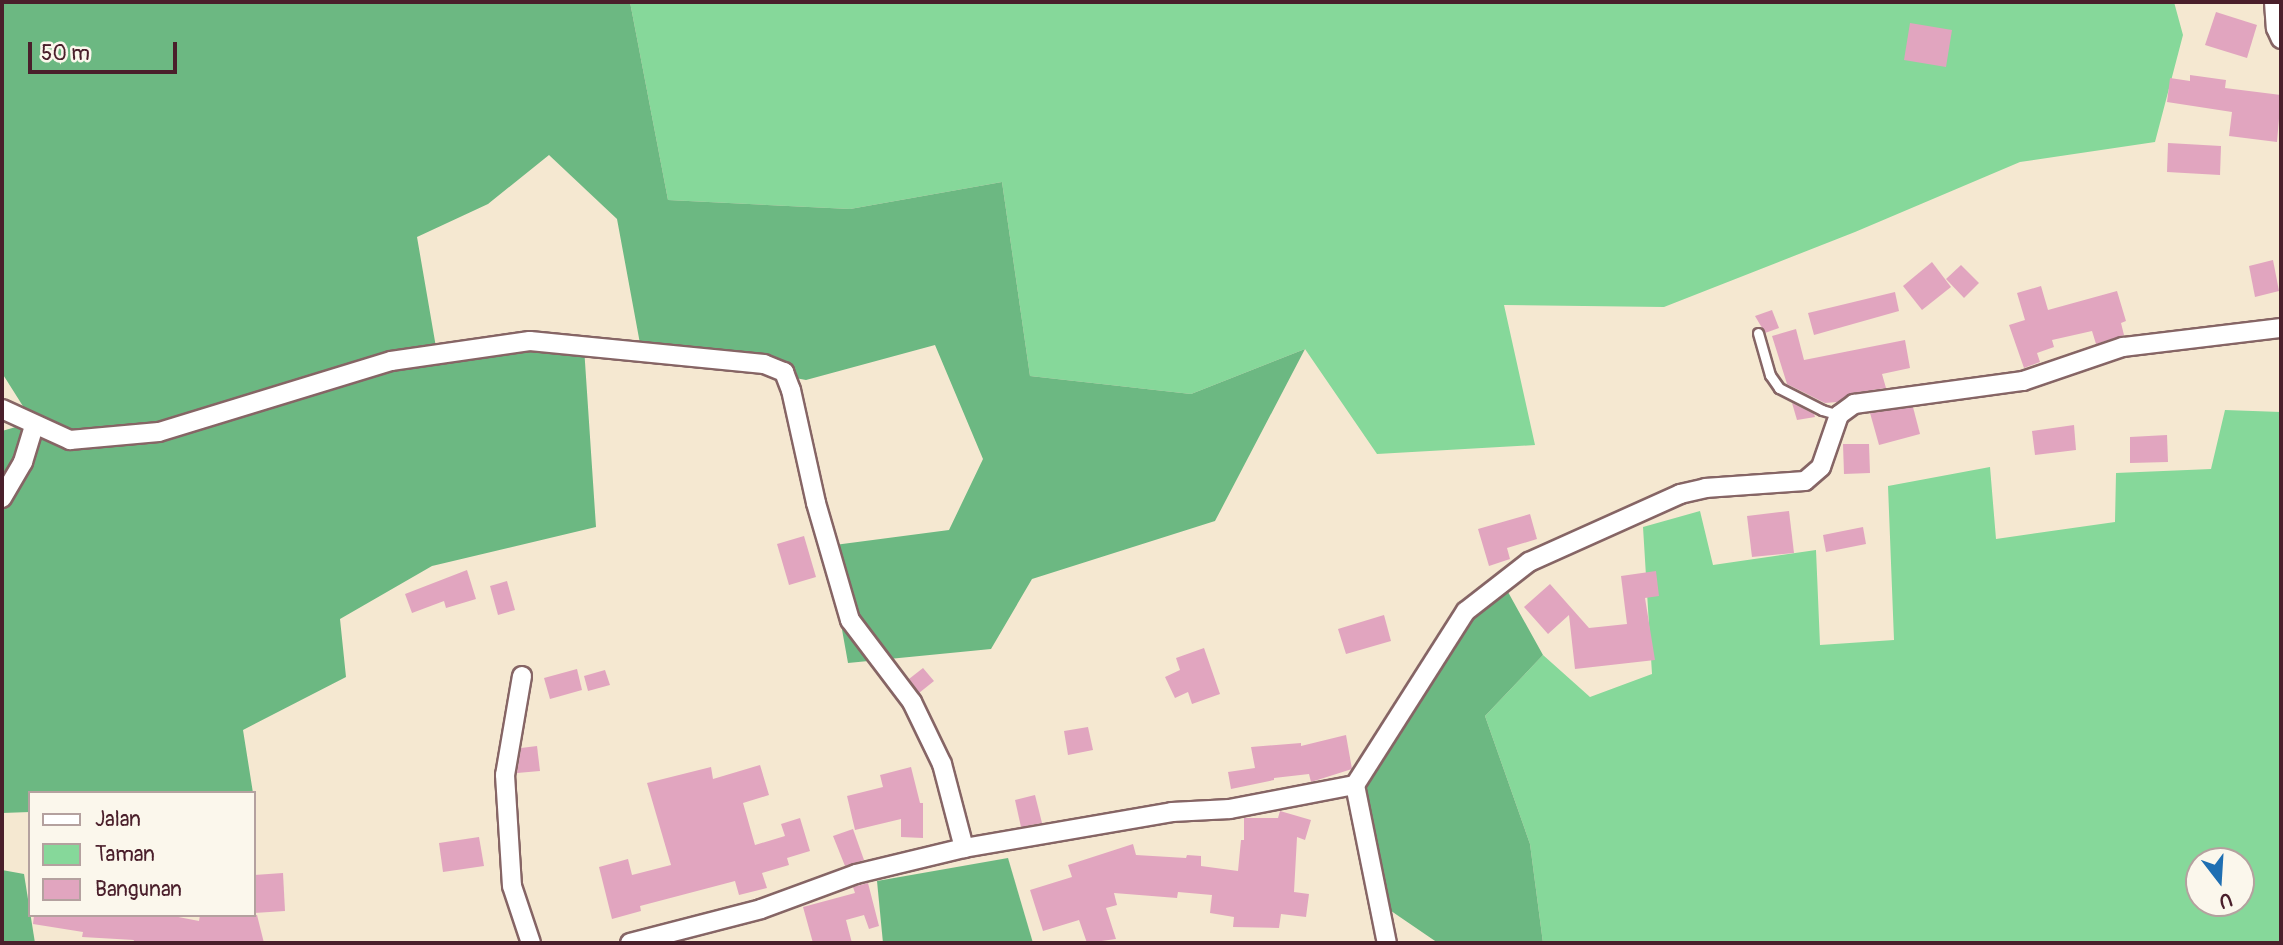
<!DOCTYPE html>
<style>
body{margin:0}
#map{position:relative;width:2283px;height:945px;overflow:hidden;background:#f5e8d1;font-family:Pangolin,sans-serif}
div>[style]{position:absolute}
.green>*{inset:0;background:#86d89a}
.forest>*{inset:0;background:#6cb882}
.building>*{inset:0;background:#e1a5bf}
.roads{filter:drop-shadow(2px 0 #866565) drop-shadow(-2px 0 #866565) drop-shadow(0 2px #866565) drop-shadow(0 -2px #866565)}
.service>*{height:9px;margin:-4.5px;padding:0 4.5px;transform-origin:4.5px;border-radius:4.5px;background:#fff}
.minor>*{height:18px;margin:-9px;padding:0 9px;transform-origin:9px;border-radius:9px;background:#fff}
span{translate:-50% -50%;white-space:nowrap;text-align:center;line-height:1.15;-webkit-text-stroke:5px #fbf7ec;paint-order:stroke}
.frame{position:absolute;inset:0;border:4px solid #4a1f2b;pointer-events:none}
.legend{position:absolute;left:28px;top:791px;width:228px;height:126px;box-sizing:border-box;background:#fbf7ec;border:2px solid #b4a19f;margin:0;padding:9px 12px;list-style:none;font-size:21px;color:#4a1f2b}
.legend li{display:flex;align-items:center;gap:14px;height:35px}
.legend b{width:35px;border:2px solid #b4a19f}
.north{position:absolute;left:2185px;top:847px;width:70px;height:70px;box-sizing:border-box;background:#fbf7ec;border:2px solid #b4a19f;border-radius:50%;rotate:163deg;font-size:19px;font-weight:700;line-height:28px;text-align:center;color:#4a1f2b}
.north::after{content:'';display:block;margin:auto;width:24px;height:32px;background:#1f6fb2;clip-path:polygon(50% 0,100% 100%,50% 72%,0 100%)}
.scale{position:absolute;left:28px;top:42px;width:149px;height:32px;box-sizing:border-box;border:4px solid #4a1f2b;border-top:0;padding-left:9px;font-size:21px;line-height:24px;white-space:nowrap;color:#4a1f2b;-webkit-text-stroke:5px #fbf7ec;paint-order:stroke}
</style>
<div id="map">
<div class="green">
<i style="clip-path:polygon(630px 2px,2174px 2px,2183px 35px,2155px 142px,2020px 162px,1855px 232px,1664px 307px,1504px 305px,1535px 445px,1377px 454px,1305px 349px,1191px 394px,1030px 376px,1002px 182px,850px 209px,668px 200px)"></i>
<i style="clip-path:polygon(evenodd,2225px 410px,2281px 412px,2281px 943px,1543px 943px,1530px 844px,1485px 716px,1543px 655px,1590px 697px,1652px 674px,1643px 527px,1700px 511px,1713px 565px,1816px 550px,1820px 645px,1894px 640px,1888px 486px,1990px 467px,1996px 539px,2115px 522px,2116px 473px,2211px 469px,2225px 410px,2199px 861px,2241px 861px,2241px 903px,2199px 903px,2199px 861px)"></i>
</div>
<div class="forest">
<i style="clip-path:polygon(2px 2px,630px 2px,668px 200px,850px 209px,1002px 182px,1030px 376px,1191px 394px,1305px 349px,1215px 521px,1032px 579px,991px 649px,848px 663px,827px 546px,949px 530px,983px 459px,935px 345px,806px 380px,641px 349px,617px 219px,549px 155px,488px 204px,417px 237px,437px 353px,584px 347px,596px 527px,432px 566px,340px 619px,346px 677px,243px 730px,253px 793px,30px 793px,30px 812px,2px 813px,2px 431px,33px 422px,2px 373px)"></i>
<i style="clip-path:polygon(1503px 583px,1543px 655px,1485px 716px,1530px 844px,1543px 943px,1438px 943px,1378px 902px,1358px 794px,1455px 619px)"></i>
<i style="clip-path:polygon(1008px 858px,1033px 943px,883px 943px,877px 881px)"></i>
<i style="clip-path:polygon(2px 870px,24px 874px,35px 943px,2px 943px)"></i>
</div>
<div class="building">
<i style="clip-path:polygon(2216px 12px,2257px 25px,2247px 58px,2205px 45px)"></i>
<i style="clip-path:polygon(1910px 23px,1952px 30px,1946px 67px,1904px 60px)"></i>
<i style="clip-path:polygon(2190px 75px,2226px 80px,2225px 88px,2281px 95px,2277px 142px,2229px 136px,2232px 112px,2167px 102px,2170px 78px,2190px 81px)"></i>
<i style="clip-path:polygon(2168px 143px,2221px 146px,2220px 175px,2167px 172px)"></i>
<i style="clip-path:polygon(2273px 260px,2279px 291px,2255px 297px,2249px 266px)"></i>
<i style="clip-path:polygon(1932px 262px,1951px 287px,1922px 310px,1903px 286px)"></i>
<i style="clip-path:polygon(1961px 265px,1979px 283px,1964px 298px,1946px 279px)"></i>
<i style="clip-path:polygon(2041px 286px,2048px 310px,2117px 291px,2126px 321px,2121px 323px,2124px 335px,2096px 344px,2092px 331px,2052px 340px,2054px 347px,2037px 353px,2040px 362px,2024px 368px,2009px 325px,2025px 320px,2017px 293px)"></i>
<i style="clip-path:polygon(1895px 292px,1899px 311px,1814px 335px,1808px 313px)"></i>
<i style="clip-path:polygon(1772px 310px,1779px 328px,1765px 333px,1755px 316px)"></i>
<i style="clip-path:polygon(1796px 329px,1804px 360px,1905px 340px,1910px 368px,1882px 374px,1886px 388px,1852px 393px,1837px 402px,1825px 403px,1787px 384px,1772px 336px)"></i>
<i style="clip-path:polygon(1792px 403px,1814px 414px,1815px 417px,1797px 420px)"></i>
<i style="clip-path:polygon(1913px 407px,1920px 434px,1879px 445px,1870px 413px)"></i>
<i style="clip-path:polygon(2074px 425px,2076px 450px,2035px 455px,2032px 431px)"></i>
<i style="clip-path:polygon(2167px 435px,2168px 462px,2130px 463px,2130px 437px)"></i>
<i style="clip-path:polygon(1843px 444px,1869px 444px,1870px 473px,1844px 474px)"></i>
<i style="clip-path:polygon(1789px 511px,1794px 553px,1752px 557px,1747px 516px)"></i>
<i style="clip-path:polygon(1530px 514px,1537px 539px,1507px 548px,1510px 559px,1489px 566px,1478px 529px)"></i>
<i style="clip-path:polygon(1863px 527px,1866px 544px,1826px 552px,1823px 535px)"></i>
<i style="clip-path:polygon(804px 536px,816px 577px,789px 585px,777px 544px)"></i>
<i style="clip-path:polygon(467px 570px,476px 599px,446px 608px,444px 601px,412px 613px,405px 594px)"></i>
<i style="clip-path:polygon(1656px 571px,1659px 596px,1645px 598px,1655px 660px,1575px 669px,1569px 615px,1548px 634px,1524px 607px,1550px 584px,1589px 628px,1627px 624px,1621px 576px)"></i>
<i style="clip-path:polygon(507px 581px,515px 610px,498px 615px,490px 586px)"></i>
<i style="clip-path:polygon(1384px 615px,1391px 641px,1346px 654px,1338px 629px)"></i>
<i style="clip-path:polygon(1204px 648px,1220px 694px,1192px 704px,1188px 692px,1175px 698px,1165px 677px,1180px 670px,1176px 658px)"></i>
<i style="clip-path:polygon(923px 668px,934px 681px,919px 693px,909px 679px)"></i>
<i style="clip-path:polygon(577px 669px,582px 690px,550px 699px,544px 678px)"></i>
<i style="clip-path:polygon(605px 670px,610px 685px,588px 691px,584px 676px)"></i>
<i style="clip-path:polygon(1088px 727px,1093px 750px,1068px 755px,1064px 731px)"></i>
<i style="clip-path:polygon(1346px 735px,1352px 769px,1311px 782px,1309px 774px,1274px 778px,1274px 780px,1231px 789px,1228px 772px,1255px 768px,1251px 747px,1301px 743px,1301px 746px)"></i>
<i style="clip-path:polygon(537px 746px,540px 771px,517px 773px,521px 748px)"></i>
<i style="clip-path:polygon(760px 765px,769px 795px,743px 803px,755px 845px,785px 836px,781px 824px,800px 818px,810px 851px,787px 858px,789px 865px,762px 873px,767px 888px,739px 895px,735px 881px,640px 906px,641px 911px,612px 919px,599px 867px,628px 859px,632px 875px,671px 865px,647px 783px,711px 767px,713px 779px)"></i>
<i style="clip-path:polygon(911px 767px,920px 803px,923px 803px,923px 838px,901px 837px,901px 819px,855px 830px,847px 796px,883px 787px,880px 775px)"></i>
<i style="clip-path:polygon(1035px 795px,1042px 823px,1021px 827px,1015px 800px)"></i>
<i style="clip-path:polygon(1280px 811px,1311px 820px,1305px 840px,1297px 837px,1294px 892px,1309px 894px,1306px 917px,1281px 914px,1279px 928px,1233px 927px,1234px 917px,1210px 913px,1212px 895px,1178px 892px,1177px 898px,1114px 893px,1117px 905px,1106px 908px,1116px 939px,1087px 943px,1079px 920px,1043px 931px,1030px 890px,1072px 877px,1068px 865px,1133px 844px,1136px 855px,1186px 858px,1187px 855px,1201px 856px,1201px 866px,1238px 871px,1241px 840px,1244px 840px,1244px 818px,1278px 818px)"></i>
<i style="clip-path:polygon(853px 829px,864px 860px,845px 866px,833px 836px)"></i>
<i style="clip-path:polygon(479px 837px,484px 866px,443px 872px,439px 843px)"></i>
<i style="clip-path:polygon(283px 873px,285px 911px,254px 913px,254px 875px)"></i>
<i style="clip-path:polygon(868px 883px,879px 926px,869px 929px,864px 915px,846px 920px,852px 943px,813px 943px,803px 907px,855px 893px,853px 887px)"></i>
<i style="clip-path:polygon(34px 915px,168px 915px,199px 921px,200px 915px,257px 915px,264px 943px,133px 943px,134px 940px,82px 937px,83px 932px,33px 924px)"></i>
</div>
<div class="roads">
<div class="service">
<i style="left:1758px;top:333px;width:44px;rotate:74.1deg"></i>
<i style="left:1770px;top:375px;width:16px;rotate:55deg"></i>
<i style="left:1779px;top:388px;width:48px;rotate:27.1deg"></i>
<i style="left:1822px;top:410px;width:18px;rotate:16deg"></i>
</div>
<div class="minor">
<i style="left:2274px;top:2px;width:26px;rotate:86deg"></i>
<i style="left:2276px;top:28px;width:12px;rotate:66deg"></i>
<i style="left:2px;top:409px;width:75px;rotate:24.5deg"></i>
<i style="left:70px;top:440px;width:89px;rotate:-5.1deg"></i>
<i style="left:159px;top:432px;width:243px;rotate:-17deg"></i>
<i style="left:391px;top:361px;width:140px;rotate:-8.2deg"></i>
<i style="left:530px;top:341px;width:235px;rotate:5.6deg"></i>
<i style="left:764px;top:364px;width:22px;rotate:22deg"></i>
<i style="left:784px;top:372px;width:19px;rotate:69deg"></i>
<i style="left:791px;top:390px;width:116px;rotate:77.5deg"></i>
<i style="left:816px;top:503px;width:122px;rotate:73.8deg"></i>
<i style="left:850px;top:620px;width:103px;rotate:52.9deg"></i>
<i style="left:912px;top:702px;width:69px;rotate:64.2deg"></i>
<i style="left:942px;top:764px;width:87px;rotate:75.3deg"></i>
<i style="left:2px;top:498px;width:42px;rotate:-59.7deg"></i>
<i style="left:23px;top:462px;width:39px;rotate:-73deg"></i>
<i style="left:522px;top:676px;width:100px;rotate:99.7deg"></i>
<i style="left:505px;top:775px;width:111px;rotate:86.4deg"></i>
<i style="left:512px;top:886px;width:60px;rotate:71.6deg"></i>
<i style="left:1355px;top:785px;width:161px;rotate:78.6deg"></i>
<i style="left:630px;top:943px;width:135px;rotate:-14.5deg"></i>
<i style="left:761px;top:909px;width:101px;rotate:-20.2deg"></i>
<i style="left:856px;top:874px;width:111px;rotate:-13.5deg"></i>
<i style="left:964px;top:848px;width:211px;rotate:-9.8deg"></i>
<i style="left:1172px;top:812px;width:58px;rotate:-3deg"></i>
<i style="left:1230px;top:809px;width:127px;rotate:-10.9deg"></i>
<i style="left:1355px;top:785px;width:206px;rotate:-57.5deg"></i>
<i style="left:1466px;top:611px;width:80px;rotate:-37.9deg"></i>
<i style="left:1529px;top:562px;width:166px;rotate:-24.2deg"></i>
<i style="left:1680px;top:494px;width:26px;rotate:-13deg"></i>
<i style="left:1705px;top:488px;width:100px;rotate:-4deg"></i>
<i style="left:1805px;top:481px;width:21px;rotate:-41deg"></i>
<i style="left:1821px;top:467px;width:55px;rotate:-70.9deg"></i>
<i style="left:1839px;top:415px;width:19px;rotate:-36deg"></i>
<i style="left:1854px;top:404px;width:171px;rotate:-7.8deg"></i>
<i style="left:2023px;top:381px;width:106px;rotate:-18.8deg"></i>
<i style="left:2123px;top:347px;width:159px;rotate:-6.9deg"></i>
</div>
</div>
<div class="frame"></div>
<ul class="legend">
<li><b style="height:9px;background:#fff"></b>Jalan</li>
<li><b style="height:19px;background:#86d89a"></b>Taman</li>
<li><b style="height:19px;background:#e1a5bf"></b>Bangunan</li>
</ul>
<div class="north">U</div>
<div class="scale">50 m</div>
</div>
